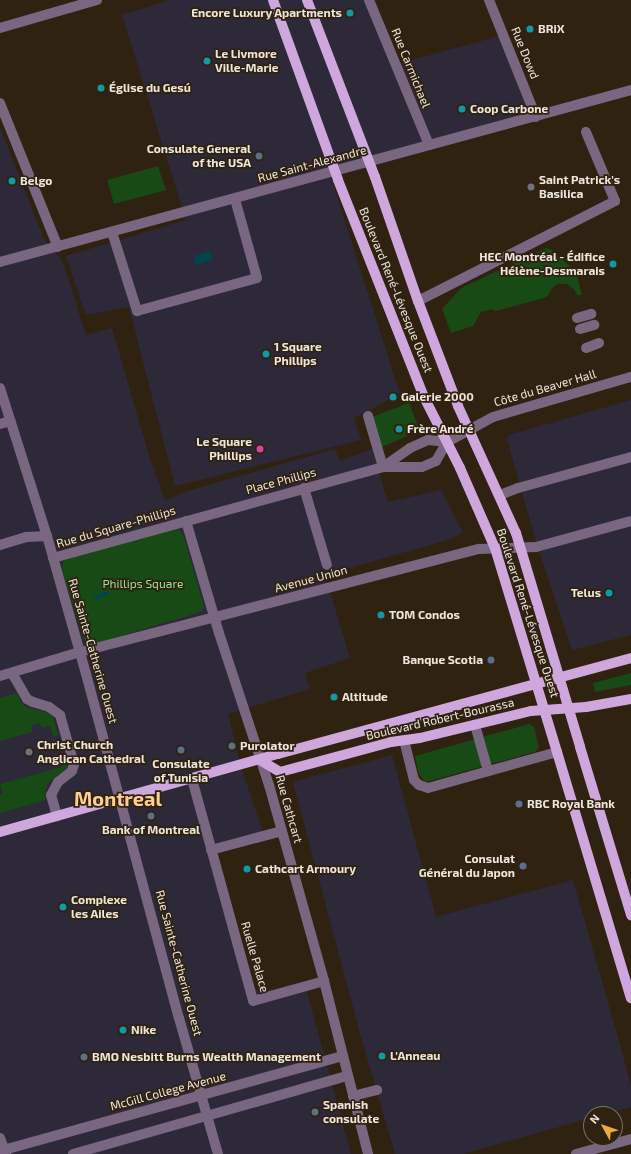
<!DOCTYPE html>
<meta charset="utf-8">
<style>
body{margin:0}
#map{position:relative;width:631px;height:1154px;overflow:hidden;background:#2f2211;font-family:"Exo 2",sans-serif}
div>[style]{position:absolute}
.commercial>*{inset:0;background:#2e2939}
.green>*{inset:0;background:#174a14}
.water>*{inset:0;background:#01454d}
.minor>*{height:10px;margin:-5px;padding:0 5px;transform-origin:5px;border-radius:5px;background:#796680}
.major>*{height:10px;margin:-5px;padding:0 5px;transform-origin:5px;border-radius:5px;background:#cea7dd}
.major-bridge>*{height:10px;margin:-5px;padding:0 5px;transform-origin:5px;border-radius:5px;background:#cea7dd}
.dots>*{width:11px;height:11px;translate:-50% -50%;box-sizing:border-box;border:2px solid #2f2211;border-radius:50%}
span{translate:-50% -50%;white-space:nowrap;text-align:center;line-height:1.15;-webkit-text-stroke:3.5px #2f2211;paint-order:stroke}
.poi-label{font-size:12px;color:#eee6db;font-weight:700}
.right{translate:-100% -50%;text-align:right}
.left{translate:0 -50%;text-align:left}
.street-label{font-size:12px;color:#eee6db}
.park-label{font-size:12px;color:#9ae392}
.town-label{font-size:20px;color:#ffcf8c;font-weight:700}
.north{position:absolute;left:583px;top:1106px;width:40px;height:40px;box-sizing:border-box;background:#2f2211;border:1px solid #7b7062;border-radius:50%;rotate:310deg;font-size:11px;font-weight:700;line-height:16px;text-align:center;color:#eee6db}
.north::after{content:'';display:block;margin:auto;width:14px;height:18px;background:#eda93b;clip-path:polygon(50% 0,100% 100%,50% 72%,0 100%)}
</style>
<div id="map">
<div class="commercial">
<i style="clip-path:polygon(170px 0,366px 0,394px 65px,499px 36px,531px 113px,328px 168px,400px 394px,354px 418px,361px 440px,175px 486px,129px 307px,86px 315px,66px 256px,186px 220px,122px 15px)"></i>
<i style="clip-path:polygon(0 127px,43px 237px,63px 262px,86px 335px,112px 328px,149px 456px,165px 500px,191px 490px,335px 449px,340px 461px,372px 449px,388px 502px,441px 490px,463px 532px,454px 538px,325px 575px,350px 658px,305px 673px,310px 689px,228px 714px,241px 767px,265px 838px,217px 851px,230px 899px,255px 989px,261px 992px,304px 981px,351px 1154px,0 1154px)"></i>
<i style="clip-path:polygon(631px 400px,631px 635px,572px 650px,537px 545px,507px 439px,509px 435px)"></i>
<i style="clip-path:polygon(392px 755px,436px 917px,573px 880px,621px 1048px,631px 1086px,631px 1107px,604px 1114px,591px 1114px,591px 1118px,463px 1154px,395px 1154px,361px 1037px,293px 782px)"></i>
</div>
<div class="green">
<i style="clip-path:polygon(158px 166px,166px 190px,114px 204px,107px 180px)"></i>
<i style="clip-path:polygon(546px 248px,552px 250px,576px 272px,582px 295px,577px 295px,574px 289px,567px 284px,558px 284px,552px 288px,547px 297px,496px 311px,492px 309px,481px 312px,473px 326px,451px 333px,442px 309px,461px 288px)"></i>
<i style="clip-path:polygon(409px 403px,418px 426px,405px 432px,407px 436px,382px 447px,372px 417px)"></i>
<i style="clip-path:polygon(173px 529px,180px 530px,184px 537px,203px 603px,204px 607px,201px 612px,86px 646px,62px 570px,63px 562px,68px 559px)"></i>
<i style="clip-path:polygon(631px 673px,631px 685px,595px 692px,593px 683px)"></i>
<i style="clip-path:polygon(17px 693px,21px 702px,26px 707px,49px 713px,53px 717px,58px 735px,53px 736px,50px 726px,42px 728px,40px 723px,31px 726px,33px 732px,0 741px,0 698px)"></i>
<i style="clip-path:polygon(529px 724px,534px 727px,539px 747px,535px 752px,430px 781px,424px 781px,419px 774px,415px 756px)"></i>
<i style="clip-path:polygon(64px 756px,67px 768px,48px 783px,45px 791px,46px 800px,0 813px,0 795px,3px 794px,0 784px,62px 767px,60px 760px)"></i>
</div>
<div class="water">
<i style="clip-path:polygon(210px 251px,213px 260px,196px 265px,194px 256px)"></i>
<i style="clip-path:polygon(108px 591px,109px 595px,95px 600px,94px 596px)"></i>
</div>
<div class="minor">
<i style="left:369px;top:0;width:157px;rotate:67.5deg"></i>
<i style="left:489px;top:0;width:126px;rotate:68.1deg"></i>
<i style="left:0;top:28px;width:101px;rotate:-16.1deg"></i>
<i style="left:0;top:103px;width:155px;rotate:68.1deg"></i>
<i style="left:112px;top:232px;width:83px;rotate:72.4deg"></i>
<i style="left:137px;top:311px;width:124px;rotate:-15.4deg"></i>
<i style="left:257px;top:278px;width:82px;rotate:-105.6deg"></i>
<i style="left:0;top:262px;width:654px;rotate:-15.25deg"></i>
<i style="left:418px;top:301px;width:221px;rotate:-26.9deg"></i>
<i style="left:615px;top:201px;width:75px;rotate:-112.8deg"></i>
<i style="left:577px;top:318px;width:15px;rotate:-16deg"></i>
<i style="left:580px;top:329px;width:15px;rotate:-16deg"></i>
<i style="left:586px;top:348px;width:14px;rotate:-21deg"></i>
<i style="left:0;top:388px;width:155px;rotate:72.4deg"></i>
<i style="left:47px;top:536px;width:143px;rotate:74.2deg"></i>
<i style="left:86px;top:674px;width:356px;rotate:74.9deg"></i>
<i style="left:179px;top:1018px;width:141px;rotate:74deg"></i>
<i style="left:368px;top:416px;width:53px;rotate:73.6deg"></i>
<i style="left:0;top:424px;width:11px;rotate:-15deg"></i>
<i style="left:447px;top:442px;width:52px;rotate:-28.5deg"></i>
<i style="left:493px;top:417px;width:144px;rotate:-16.2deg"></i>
<i style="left:383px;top:467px;width:33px;rotate:-35deg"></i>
<i style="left:410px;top:448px;width:20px;rotate:-24deg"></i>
<i style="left:428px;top:440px;width:19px;rotate:6deg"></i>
<i style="left:304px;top:488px;width:80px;rotate:73.4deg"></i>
<i style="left:500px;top:495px;width:19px;rotate:-21deg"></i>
<i style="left:518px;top:488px;width:117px;rotate:-15.3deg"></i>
<i style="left:186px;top:521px;width:117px;rotate:73.6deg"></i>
<i style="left:219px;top:633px;width:160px;rotate:71.8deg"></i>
<i style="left:269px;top:785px;width:204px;rotate:74.3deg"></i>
<i style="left:324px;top:981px;width:179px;rotate:75.7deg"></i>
<i style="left:0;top:545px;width:27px;rotate:-17deg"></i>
<i style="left:26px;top:537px;width:21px;rotate:-3deg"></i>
<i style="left:53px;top:558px;width:342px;rotate:-15.4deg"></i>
<i style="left:383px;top:467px;width:39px"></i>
<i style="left:422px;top:467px;width:15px;rotate:-23deg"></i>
<i style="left:436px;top:461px;width:22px;rotate:-60deg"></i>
<i style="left:12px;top:673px;width:30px;rotate:60deg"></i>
<i style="left:27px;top:699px;width:7px;rotate:27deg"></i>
<i style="left:33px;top:702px;width:17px;rotate:17deg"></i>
<i style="left:49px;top:707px;width:14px;rotate:36deg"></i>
<i style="left:60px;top:715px;width:51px;rotate:74.1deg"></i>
<i style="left:74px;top:764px;width:7px;rotate:106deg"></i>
<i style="left:72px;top:771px;width:18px;rotate:142deg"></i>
<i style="left:58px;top:782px;width:15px;rotate:118deg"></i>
<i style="left:51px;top:795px;width:22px;rotate:74deg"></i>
<i style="left:0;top:676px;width:84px;rotate:-16.7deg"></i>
<i style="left:80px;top:652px;width:412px;rotate:-14.5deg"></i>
<i style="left:479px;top:549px;width:57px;rotate:-2deg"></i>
<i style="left:536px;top:547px;width:98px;rotate:-15.3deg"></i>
<i style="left:475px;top:725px;width:48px;rotate:74.2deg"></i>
<i style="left:404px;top:740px;width:41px;rotate:76deg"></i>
<i style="left:414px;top:780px;width:7px;rotate:45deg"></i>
<i style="left:419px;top:785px;width:9px;rotate:18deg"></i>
<i style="left:428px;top:788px;width:134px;rotate:-15.6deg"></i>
<i style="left:192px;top:779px;width:230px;rotate:74.6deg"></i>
<i style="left:253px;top:1001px;width:74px;rotate:-15.7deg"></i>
<i style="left:211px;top:850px;width:73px;rotate:-15deg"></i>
<i style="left:353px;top:1096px;width:25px;rotate:-14deg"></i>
<i style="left:0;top:1138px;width:17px;rotate:69deg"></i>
<i style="left:0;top:1151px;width:355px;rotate:-15.5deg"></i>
<i style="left:73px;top:1154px;width:285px;rotate:-15.9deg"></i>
<i style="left:576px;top:1154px;width:57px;rotate:-15.3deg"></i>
</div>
<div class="major">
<i style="left:273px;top:0;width:191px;rotate:70.1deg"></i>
<i style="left:338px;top:180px;width:233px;rotate:68.4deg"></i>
<i style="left:424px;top:397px;width:80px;rotate:63.1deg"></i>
<i style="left:460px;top:468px;width:87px;rotate:66.4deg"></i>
<i style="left:495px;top:548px;width:213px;rotate:73.1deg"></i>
<i style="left:307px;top:0;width:190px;rotate:69deg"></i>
<i style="left:375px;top:177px;width:131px;rotate:70.9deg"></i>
<i style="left:418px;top:301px;width:112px;rotate:69.1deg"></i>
<i style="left:458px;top:406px;width:140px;rotate:65.5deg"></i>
<i style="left:516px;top:533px;width:223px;rotate:73.3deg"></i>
<i style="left:260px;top:760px;width:23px;rotate:31deg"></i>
<i style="left:280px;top:772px;width:115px;rotate:-15.1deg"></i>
<i style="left:391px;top:742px;width:29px;rotate:-8deg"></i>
<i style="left:420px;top:738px;width:114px;rotate:-13.7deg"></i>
<i style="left:531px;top:711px;width:55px;rotate:-4.2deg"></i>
<i style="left:586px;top:707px;width:46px;rotate:-10.1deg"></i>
<i style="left:0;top:832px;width:289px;rotate:-15.7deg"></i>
<i style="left:278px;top:754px;width:366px;rotate:-15.2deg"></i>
</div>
<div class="major-bridge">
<i style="left:580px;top:747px;width:176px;rotate:73.1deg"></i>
<i style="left:557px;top:752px;width:257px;rotate:73.3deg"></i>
</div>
<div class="dots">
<i style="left:350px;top:13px;background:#0f9aa8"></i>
<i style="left:530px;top:29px;background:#0f9aa8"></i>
<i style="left:207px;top:61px;background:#0f9aa8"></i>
<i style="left:101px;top:88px;background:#0f9aa8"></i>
<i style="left:462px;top:109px;background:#0f9aa8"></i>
<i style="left:259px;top:156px;background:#5c6f8a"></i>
<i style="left:12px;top:181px;background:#0f9aa8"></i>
<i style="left:531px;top:187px;background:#6b7280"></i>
<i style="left:613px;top:264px;background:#0f9aa8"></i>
<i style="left:266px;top:354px;background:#0f9aa8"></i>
<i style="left:393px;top:397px;background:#0f9aa8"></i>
<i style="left:399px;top:429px;background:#0f9aa8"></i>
<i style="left:260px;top:449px;background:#d1479c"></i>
<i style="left:609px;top:593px;background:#0f9aa8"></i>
<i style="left:381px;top:615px;background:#0f9aa8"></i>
<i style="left:491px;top:660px;background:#5c6f8a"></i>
<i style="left:334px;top:697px;background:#0f9aa8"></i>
<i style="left:232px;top:746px;background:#5c6f8a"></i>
<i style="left:181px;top:750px;background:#5c6f8a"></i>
<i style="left:29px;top:752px;background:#6b7280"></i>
<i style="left:519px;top:804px;background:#5c6f8a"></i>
<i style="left:151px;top:816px;background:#5c6f8a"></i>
<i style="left:523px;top:866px;background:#5c6f8a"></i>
<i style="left:247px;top:869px;background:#0f9aa8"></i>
<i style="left:63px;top:907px;background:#0f9aa8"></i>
<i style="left:123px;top:1030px;background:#0f9aa8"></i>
<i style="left:382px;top:1056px;background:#0f9aa8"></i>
<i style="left:84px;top:1057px;background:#5c6f8a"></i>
<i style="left:315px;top:1112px;background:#5c6f8a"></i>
</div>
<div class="poi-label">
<span class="right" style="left:342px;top:13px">Encore Luxury Apartments</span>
<span class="left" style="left:538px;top:29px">BRiX</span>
<span class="left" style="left:215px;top:61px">Le Livmore<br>Ville-Marie</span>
<span class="left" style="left:109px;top:88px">Église du Gesú</span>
<span class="left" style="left:470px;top:109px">Coop Carbone</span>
<span class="right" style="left:251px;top:156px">Consulate General<br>of the USA</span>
<span class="left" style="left:539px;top:187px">Saint Patrick's<br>Basilica</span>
<span class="left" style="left:20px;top:181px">Belgo</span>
<span class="right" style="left:605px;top:264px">HEC Montréal - Édifice<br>Hélène-Desmarais</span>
<span class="left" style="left:274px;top:354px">1 Square<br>Phillips</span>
<span class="left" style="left:401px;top:397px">Galerie 2000</span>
<span class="left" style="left:407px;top:429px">Frère André</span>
<span class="right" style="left:252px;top:449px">Le Square<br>Phillips</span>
<span class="right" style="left:601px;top:593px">Telus</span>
<span class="left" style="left:389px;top:615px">TOM Condos</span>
<span class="right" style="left:483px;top:660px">Banque Scotia</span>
<span class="left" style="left:342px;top:697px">Altitude</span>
<span class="left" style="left:37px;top:752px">Christ Church<br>Anglican Cathedral</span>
<span class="left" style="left:240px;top:746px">Purolator</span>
<span style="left:181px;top:771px">Consulate<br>of Tunisia</span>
<span class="left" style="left:527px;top:804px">RBC Royal Bank</span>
<span style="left:151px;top:830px">Bank of Montreal</span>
<span class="right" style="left:515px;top:866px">Consulat<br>Général du Japon</span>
<span class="left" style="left:255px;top:869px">Cathcart Armoury</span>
<span class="left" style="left:71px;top:907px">Complexe<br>les Ailes</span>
<span class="left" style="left:131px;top:1030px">Nike</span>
<span class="left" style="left:390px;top:1056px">L’Anneau</span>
<span class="left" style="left:92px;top:1057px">BMO Nesbitt Burns Wealth Management</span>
<span class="left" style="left:323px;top:1112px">Spanish<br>consulate</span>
</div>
<div class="street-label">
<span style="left:525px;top:53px;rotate:68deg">Rue Dowd</span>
<span style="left:411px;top:68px;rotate:68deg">Rue Carmichael</span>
<span style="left:312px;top:164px;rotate:-15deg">Rue Saint-Alexandre</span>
<span style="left:396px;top:290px;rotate:68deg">Boulevard René-Lévesque Ouest</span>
<span style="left:545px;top:388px;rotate:-16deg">Côte du Beaver Hall</span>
<span style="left:281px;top:481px;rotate:-15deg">Place Phillips</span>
<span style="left:116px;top:527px;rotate:-16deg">Rue du Square-Phillips</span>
<span style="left:311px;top:579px;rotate:-15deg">Avenue Union</span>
<span style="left:528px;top:613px;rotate:72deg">Boulevard René-Lévesque Ouest</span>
<span style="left:93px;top:651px;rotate:74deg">Rue Sainte-Catherine Ouest</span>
<span style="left:440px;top:719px;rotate:-13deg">Boulevard Robert-Bourassa</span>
<span style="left:289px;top:809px;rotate:74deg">Rue Cathcart</span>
<span style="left:255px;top:957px;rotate:74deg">Ruelle Palace</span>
<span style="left:179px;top:963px;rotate:75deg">Rue Sainte-Catherine Ouest</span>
<span style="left:168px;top:1091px;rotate:-15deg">McGill College Avenue</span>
</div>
<div class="park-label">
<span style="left:143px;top:584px">Phillips Square</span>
</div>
<div class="town-label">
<span style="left:118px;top:798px">Montreal</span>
</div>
<div class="north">N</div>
</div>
